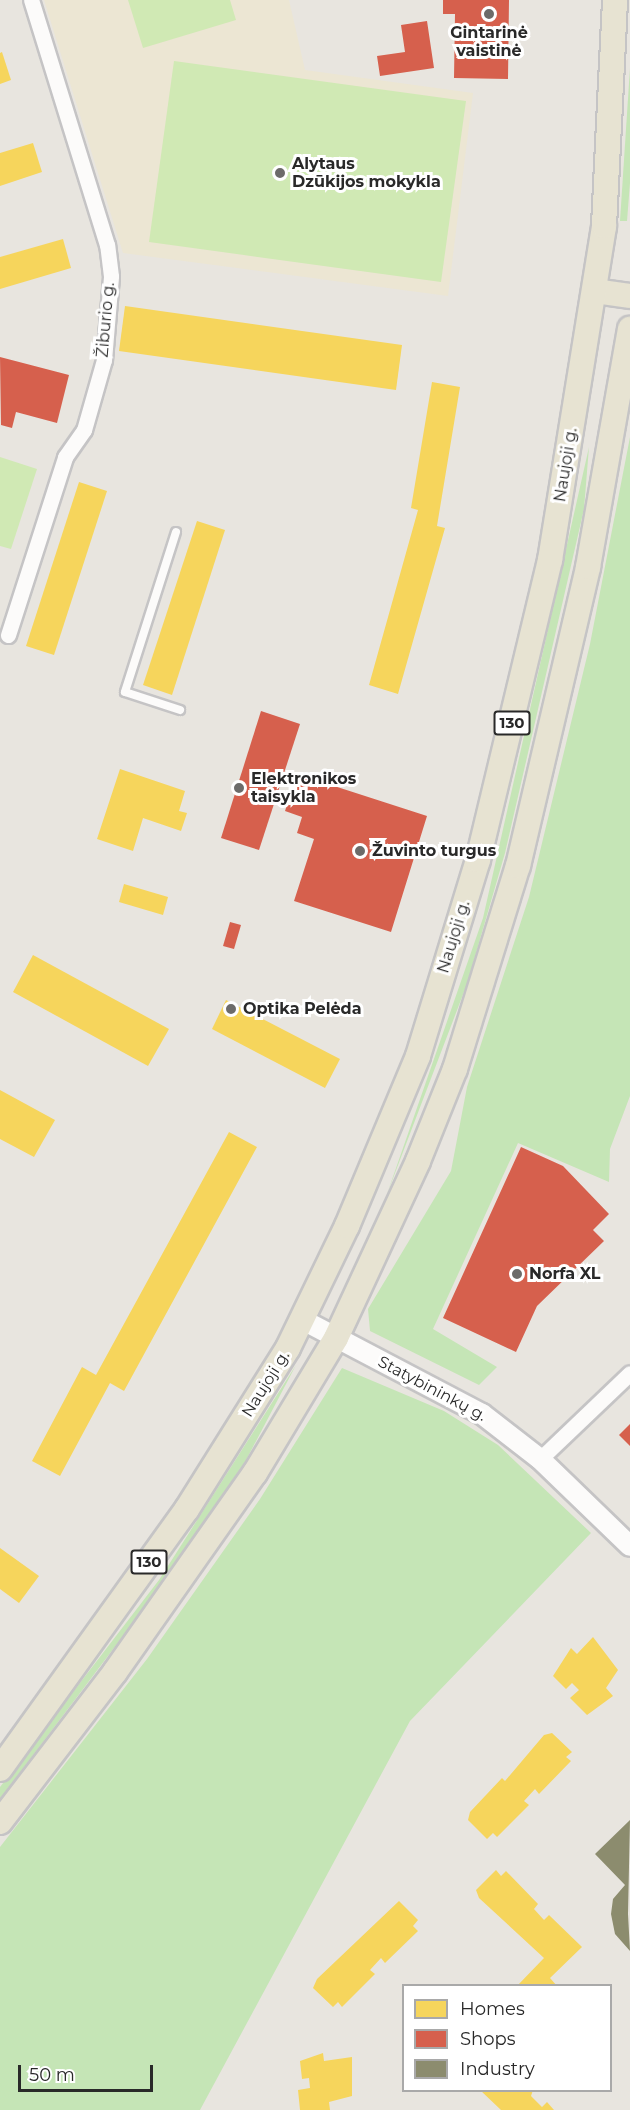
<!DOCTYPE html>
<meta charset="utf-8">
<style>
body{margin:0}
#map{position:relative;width:630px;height:2110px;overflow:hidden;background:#e8e5df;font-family:Montserrat,sans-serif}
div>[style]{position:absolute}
.education>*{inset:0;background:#ece6d3}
.green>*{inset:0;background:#c5e5b6}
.pitch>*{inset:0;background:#d0e9b4}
.homes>*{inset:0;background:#f6d55c}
.shops>*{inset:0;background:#d6604d}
.industry>*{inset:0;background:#8c8c6e}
.roads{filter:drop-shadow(2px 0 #c5c4c5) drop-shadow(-2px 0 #c5c4c5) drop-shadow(0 2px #c5c4c5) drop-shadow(0 -2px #c5c4c5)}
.service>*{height:8px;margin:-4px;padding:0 4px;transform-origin:4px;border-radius:4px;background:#fcfbfa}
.minor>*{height:15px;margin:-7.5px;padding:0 7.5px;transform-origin:7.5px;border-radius:7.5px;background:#fcfbfa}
.tertiary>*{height:20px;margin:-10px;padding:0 10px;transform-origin:10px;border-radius:10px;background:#fcfbfa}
.primary>*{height:24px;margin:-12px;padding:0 12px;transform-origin:12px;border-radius:12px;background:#e7e3d2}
.dots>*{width:16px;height:16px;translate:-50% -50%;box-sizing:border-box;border:3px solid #fff;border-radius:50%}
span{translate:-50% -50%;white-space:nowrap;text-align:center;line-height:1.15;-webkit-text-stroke:6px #fff;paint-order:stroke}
.shield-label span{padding:2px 4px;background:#fff;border:2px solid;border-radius:4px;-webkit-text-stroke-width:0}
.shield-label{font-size:15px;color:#292929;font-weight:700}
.poi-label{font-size:16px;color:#292929;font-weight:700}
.left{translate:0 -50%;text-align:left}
.street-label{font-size:16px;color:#292929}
.legend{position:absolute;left:402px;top:1984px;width:210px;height:108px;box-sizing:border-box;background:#fff;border:2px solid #a9a9a9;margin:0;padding:8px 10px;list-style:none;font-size:18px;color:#292929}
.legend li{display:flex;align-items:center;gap:12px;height:30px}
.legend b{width:30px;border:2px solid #a9a9a9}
.scale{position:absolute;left:18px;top:2065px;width:135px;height:27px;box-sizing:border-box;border:3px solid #292929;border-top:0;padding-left:8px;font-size:18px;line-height:21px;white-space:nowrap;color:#292929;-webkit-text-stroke:4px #fff;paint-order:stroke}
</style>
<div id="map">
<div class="education">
<i style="clip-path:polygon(44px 0,289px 0,305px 70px,473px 93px,448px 296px,123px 253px)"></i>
</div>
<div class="green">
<i style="clip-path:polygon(630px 68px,630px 183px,627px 221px,620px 221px)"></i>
<i style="clip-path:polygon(630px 437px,630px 1096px,610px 1149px,609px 1182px,518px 1143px,433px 1329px,497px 1367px,479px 1385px,370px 1331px,368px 1309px,451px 1171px,467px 1087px,529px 897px,590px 644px)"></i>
<i style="clip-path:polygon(589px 447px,584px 509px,505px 853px,467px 984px,387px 1194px,483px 918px)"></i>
<i style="clip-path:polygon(296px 1365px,245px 1462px,163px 1583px,0 1799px,0 1787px,159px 1580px)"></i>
<i style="clip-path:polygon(342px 1368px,444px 1411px,498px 1445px,591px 1533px,410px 1721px,200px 2110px,0 2110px,0 1847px,147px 1659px,260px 1499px)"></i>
</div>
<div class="pitch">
<i style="clip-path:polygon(128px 0,230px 0,236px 20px,143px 48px)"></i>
<i style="clip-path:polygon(174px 61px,466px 101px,441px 282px,149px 242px)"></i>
<i style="clip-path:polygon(0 457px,37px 469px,11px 549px,0 546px)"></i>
</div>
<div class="homes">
<i style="clip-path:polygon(2px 52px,11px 80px,0 84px,0 53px)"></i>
<i style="clip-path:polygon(33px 143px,42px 172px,0 186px,0 153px)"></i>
<i style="clip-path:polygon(63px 239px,71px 268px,0 289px,0 257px)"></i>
<i style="clip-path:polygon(125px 306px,402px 345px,396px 390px,119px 351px)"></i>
<i style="clip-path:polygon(432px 382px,460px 387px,437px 526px,445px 528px,398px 694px,369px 685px,418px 510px,411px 508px)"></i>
<i style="clip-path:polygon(79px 482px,107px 491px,54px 655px,26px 646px)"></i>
<i style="clip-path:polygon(197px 521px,225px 530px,172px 695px,143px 685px)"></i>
<i style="clip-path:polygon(120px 769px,185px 791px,179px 811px,187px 813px,181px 831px,143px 818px,133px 851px,97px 839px)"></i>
<i style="clip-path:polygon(124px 884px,168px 897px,163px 915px,119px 902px)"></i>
<i style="clip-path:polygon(33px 955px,169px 1029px,148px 1066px,13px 992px)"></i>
<i style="clip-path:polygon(226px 1000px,340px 1059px,325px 1088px,212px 1029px)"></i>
<i style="clip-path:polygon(0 1090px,55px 1120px,34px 1157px,0 1139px)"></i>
<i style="clip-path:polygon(229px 1132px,257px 1147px,124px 1391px,110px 1383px,60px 1476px,32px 1461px,82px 1367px,96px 1375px)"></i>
<i style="clip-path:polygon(0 1548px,39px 1576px,19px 1603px,0 1589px)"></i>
<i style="clip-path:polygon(593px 1637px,618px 1670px,606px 1688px,613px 1696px,587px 1715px,570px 1698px,579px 1690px,572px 1683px,566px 1689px,553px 1676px,571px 1648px,577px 1654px)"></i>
<i style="clip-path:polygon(552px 1733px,572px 1752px,566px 1757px,571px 1761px,539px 1794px,535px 1789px,524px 1801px,529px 1805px,497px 1837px,493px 1833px,487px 1839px,468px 1820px,470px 1812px,502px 1778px,505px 1781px,544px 1735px)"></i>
<i style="clip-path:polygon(496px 1870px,501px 1876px,506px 1871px,538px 1904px,534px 1909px,544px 1920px,549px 1915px,582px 1947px,550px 1978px,557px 1986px,517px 1986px,544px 1958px,479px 1898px,476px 1890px)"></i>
<i style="clip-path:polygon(399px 1901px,418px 1920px,413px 1926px,418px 1931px,385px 1963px,381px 1958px,370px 1970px,375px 1974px,342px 2007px,338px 2002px,333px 2007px,313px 1988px,317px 1979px)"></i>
<i style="clip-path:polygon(323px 2053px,324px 2061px,352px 2057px,352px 2096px,329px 2102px,330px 2110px,300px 2110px,298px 2090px,310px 2088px,309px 2078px,302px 2079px,300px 2061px)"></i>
<i style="clip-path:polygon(480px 2090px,533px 2090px,531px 2096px,542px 2107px,547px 2102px,554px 2110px,501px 2110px)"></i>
</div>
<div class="shops">
<i style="clip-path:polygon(443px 0,509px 0,508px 79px,454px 78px,455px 14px,443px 14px)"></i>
<i style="clip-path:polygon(427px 21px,434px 68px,380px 76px,377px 56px,405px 52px,401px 25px)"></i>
<i style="clip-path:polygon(0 357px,69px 375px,57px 423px,16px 412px,12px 428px,1px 425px)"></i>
<i style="clip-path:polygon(261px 711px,300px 724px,259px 850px,221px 838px)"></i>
<i style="clip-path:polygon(297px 774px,427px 816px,391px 932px,294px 901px,314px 839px,297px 833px,302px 817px,285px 811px)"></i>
<i style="clip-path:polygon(230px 922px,241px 925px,234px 949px,223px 946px)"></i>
<i style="clip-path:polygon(521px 1147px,563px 1166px,609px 1214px,593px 1230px,604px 1241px,537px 1306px,516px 1352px,443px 1318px)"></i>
<i style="clip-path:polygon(630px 1424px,630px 1446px,619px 1435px)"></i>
</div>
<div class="industry">
<i style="clip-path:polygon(630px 1820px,628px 1914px,630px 1951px,615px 1934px,611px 1914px,613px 1899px,625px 1885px,595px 1854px)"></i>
</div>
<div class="roads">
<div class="service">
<i style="left:176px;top:532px;width:168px;rotate:107.7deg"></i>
<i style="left:125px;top:692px;width:58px;rotate:18.1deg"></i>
</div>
<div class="minor">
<i style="left:8px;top:635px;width:187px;rotate:-72.2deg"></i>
<i style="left:65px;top:457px;width:33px;rotate:-55deg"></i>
<i style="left:84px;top:430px;width:73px;rotate:-74.1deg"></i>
<i style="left:104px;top:360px;width:84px;rotate:-85.2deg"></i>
<i style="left:111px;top:276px;width:31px;rotate:-97deg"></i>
<i style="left:107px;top:245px;width:257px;rotate:-107.2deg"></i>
<i style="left:540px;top:1459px;width:124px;rotate:-43.7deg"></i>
</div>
<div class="tertiary">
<i style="left:303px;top:1320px;width:202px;rotate:27.7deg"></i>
<i style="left:482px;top:1414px;width:73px;rotate:37.8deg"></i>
<i style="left:540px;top:1459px;width:125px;rotate:44deg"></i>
</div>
<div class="primary">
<i style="left:595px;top:291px;width:35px;rotate:8deg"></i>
<i style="left:0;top:1769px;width:320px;rotate:-54.3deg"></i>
<i style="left:187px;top:1509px;width:190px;rotate:-57.9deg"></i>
<i style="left:288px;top:1348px;width:136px;rotate:-64.2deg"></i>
<i style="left:347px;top:1226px;width:184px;rotate:-67.3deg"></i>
<i style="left:418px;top:1056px;width:205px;rotate:-73deg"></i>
<i style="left:478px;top:860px;width:309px;rotate:-76.5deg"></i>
<i style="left:550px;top:560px;width:338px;rotate:-80.8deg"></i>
<i style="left:604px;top:226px;width:226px;rotate:-87.2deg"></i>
<i style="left:0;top:1822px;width:189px;rotate:-52.5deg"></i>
<i style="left:115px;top:1672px;width:243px;rotate:-54.9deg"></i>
<i style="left:255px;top:1473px;width:157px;rotate:-59deg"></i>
<i style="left:336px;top:1338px;width:195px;rotate:-65.1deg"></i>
<i style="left:418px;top:1161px;width:99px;rotate:-68.1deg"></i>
<i style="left:455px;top:1069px;width:213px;rotate:-72.8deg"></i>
<i style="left:518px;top:866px;width:307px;rotate:-76.8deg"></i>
<i style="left:588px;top:567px;width:242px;rotate:-80deg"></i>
</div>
</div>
<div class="dots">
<i style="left:489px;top:14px;background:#6c6b69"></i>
<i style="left:280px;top:173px;background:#6c6b69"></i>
<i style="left:239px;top:788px;background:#6c6b69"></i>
<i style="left:360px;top:851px;background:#6c6b69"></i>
<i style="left:231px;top:1009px;background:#6c6b69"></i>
<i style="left:517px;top:1274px;background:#6c6b69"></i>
</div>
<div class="shield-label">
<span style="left:512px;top:723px">130</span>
<span style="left:149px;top:1562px">130</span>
</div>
<div class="poi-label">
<span style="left:489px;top:42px">Gintarinė<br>vaistinė</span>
<span class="left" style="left:292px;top:173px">Alytaus<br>Dzūkijos mokykla</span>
<span class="left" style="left:251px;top:788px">Elektronikos<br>taisykla</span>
<span class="left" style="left:372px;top:851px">Žuvinto turgus</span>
<span class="left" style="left:243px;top:1009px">Optika Pelėda</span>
<span class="left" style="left:529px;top:1274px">Norfa XL</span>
</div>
<div class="street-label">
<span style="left:106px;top:320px;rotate:-85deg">Žiburio g.</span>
<span style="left:566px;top:465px;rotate:-81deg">Naujoji g.</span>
<span style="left:454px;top:937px;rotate:-73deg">Naujoji g.</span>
<span style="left:266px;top:1384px;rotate:-58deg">Naujoji g.</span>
<span style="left:432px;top:1389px;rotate:28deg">Statybininkų g.</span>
</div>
<ul class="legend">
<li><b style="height:16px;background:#f6d55c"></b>Homes</li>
<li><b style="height:16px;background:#d6604d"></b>Shops</li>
<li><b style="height:16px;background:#8c8c6e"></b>Industry</li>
</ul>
<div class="scale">50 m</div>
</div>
